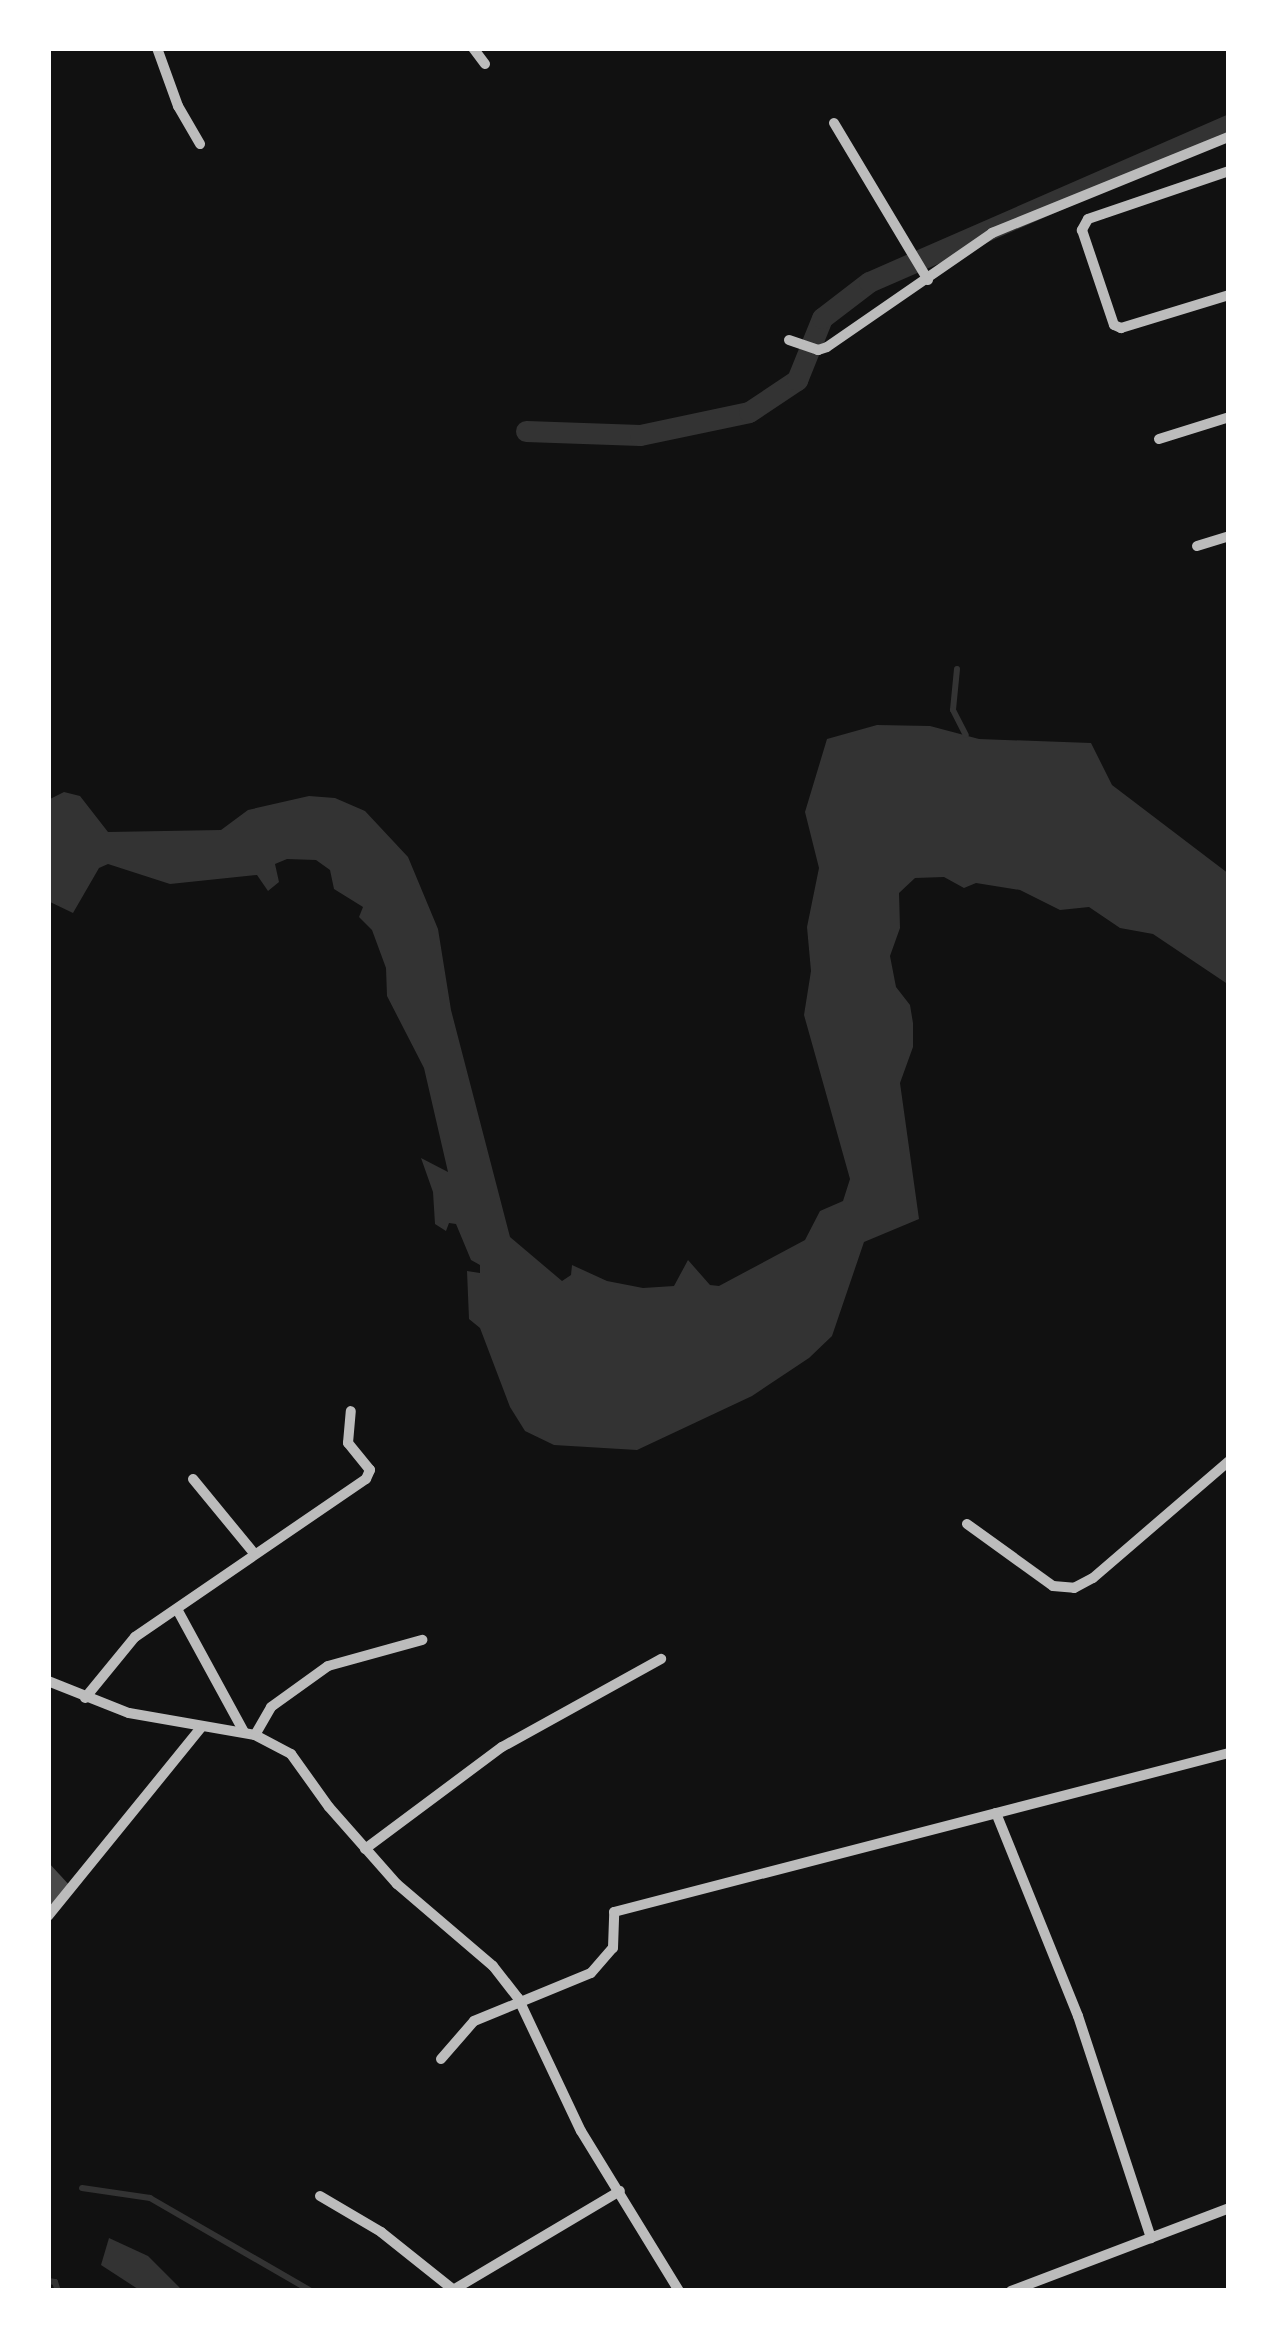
<!DOCTYPE html>
<style>
body{margin:0}
#map{position:relative;width:1277px;height:2339px;overflow:hidden;background:#111;font-family:"Noto Sans",sans-serif}
div>[style]{position:absolute}
.water>*{inset:0;background:#333}
.stream>*{height:6px;margin:-3px;padding:0 3px;transform-origin:3px;border-radius:3px;background:#333}
.canal>*{height:21px;margin:-10.5px;padding:0 10.5px;transform-origin:10.5px;border-radius:10.5px;background:#333}
.building>*{inset:0;background:#4a4a4a}
.minor>*{height:10px;margin:-5px;padding:0 5px;transform-origin:5px;border-radius:5px;background:#bcbcbc}
span{translate:-50% -50%;white-space:nowrap;text-align:center;line-height:1.15;-webkit-text-stroke:12px #fff;paint-order:stroke}
.frame{position:absolute;inset:0;border:51px solid #fff;pointer-events:none}
</style>
<div id="map">
<div class="water">
<i style="clip-path:polygon(877px 725px,930px 726px,979px 739px,1091px 743px,1112px 785px,1229px 874px,1229px 985px,1153px 934px,1120px 928px,1089px 907px,1060px 910px,1020px 890px,976px 883px,964px 888px,944px 877px,915px 878px,899px 893px,900px 928px,890px 956px,896px 987px,910px 1005px,913px 1023px,913px 1047px,900px 1083px,919px 1219px,864px 1242px,832px 1336px,809px 1358px,752px 1396px,637px 1450px,554px 1445px,525px 1431px,510px 1407px,480px 1328px,469px 1319px,467px 1271px,480px 1273px,480px 1265px,471px 1260px,456px 1224px,449px 1223px,446px 1231px,435px 1224px,433px 1192px,421px 1158px,448px 1172px,424px 1068px,387px 996px,386px 968px,372px 930px,359px 917px,363px 907px,334px 889px,330px 870px,316px 860px,287px 859px,275px 864px,279px 882px,268px 891px,257px 875px,170px 884px,108px 864px,99px 868px,73px 913px,48px 901px,48px 800px,64px 792px,80px 796px,108px 832px,221px 830px,248px 810px,309px 796px,335px 798px,365px 811px,408px 857px,438px 929px,451px 1010px,510px 1237px,562px 1281px,571px 1275px,572px 1265px,607px 1281px,643px 1288px,674px 1286px,688px 1260px,710px 1285px,719px 1286px,805px 1240px,820px 1211px,843px 1201px,850px 1179px,804px 1015px,811px 971px,807px 927px,819px 868px,805px 812px,827px 739px)"></i>
<i style="clip-path:polygon(109px 2238px,148px 2256px,181px 2289px,141px 2291px,101px 2265px)"></i>
</div>
<div class="stream">
<i style="left:957px;top:669px;width:41px;rotate:95.6deg"></i>
<i style="left:953px;top:710px;width:28px;rotate:63deg"></i>
<i style="left:82px;top:2188px;width:69px;rotate:8.4deg"></i>
<i style="left:150px;top:2198px;width:186px;rotate:30deg"></i>
<i style="left:48px;top:2281px;width:7px;rotate:8deg"></i>
<i style="left:55px;top:2282px;width:9px;rotate:72deg"></i>
</div>
<div class="canal">
<i style="left:526px;top:431px;width:114px;rotate:2deg"></i>
<i style="left:640px;top:435px;width:111px;rotate:-11.9deg"></i>
<i style="left:749px;top:412px;width:58px;rotate:-33.7deg"></i>
<i style="left:797px;top:380px;width:67px;rotate:-68deg"></i>
<i style="left:822px;top:318px;width:59px;rotate:-37.5deg"></i>
<i style="left:869px;top:282px;width:393px;rotate:-23.6deg"></i>
</div>
<div class="building">
<i style="clip-path:polygon(48px 1862px,71px 1887px,48px 1907px)"></i>
</div>
<div class="minor">
<i style="left:157px;top:48px;width:62px;rotate:70.1deg"></i>
<i style="left:178px;top:106px;width:44px;rotate:59.9deg"></i>
<i style="left:473px;top:48px;width:20px;rotate:53deg"></i>
<i style="left:834px;top:123px;width:183px;rotate:59.1deg"></i>
<i style="left:1229px;top:171px;width:149px;rotate:161.2deg"></i>
<i style="left:1088px;top:219px;width:13px;rotate:119deg"></i>
<i style="left:1082px;top:230px;width:100px;rotate:71.4deg"></i>
<i style="left:1114px;top:325px;width:8px;rotate:23deg"></i>
<i style="left:1121px;top:328px;width:113px;rotate:-17deg"></i>
<i style="left:789px;top:340px;width:31px;rotate:19deg"></i>
<i style="left:818px;top:350px;width:9px;rotate:-18deg"></i>
<i style="left:827px;top:347px;width:201px;rotate:-34.6deg"></i>
<i style="left:992px;top:233px;width:256px;rotate:-22.1deg"></i>
<i style="left:1159px;top:439px;width:73px;rotate:-17.4deg"></i>
<i style="left:1197px;top:546px;width:34px;rotate:-17deg"></i>
<i style="left:193px;top:1479px;width:94px;rotate:50.6deg"></i>
<i style="left:967px;top:1524px;width:106px;rotate:35.8deg"></i>
<i style="left:1053px;top:1586px;width:21px;rotate:5deg"></i>
<i style="left:1074px;top:1588px;width:21px;rotate:-28deg"></i>
<i style="left:1093px;top:1578px;width:179px;rotate:-40.7deg"></i>
<i style="left:178px;top:1611px;width:138px;rotate:61.4deg"></i>
<i style="left:48px;top:1681px;width:87px;rotate:21.6deg"></i>
<i style="left:129px;top:1713px;width:128px;rotate:9.9deg"></i>
<i style="left:255px;top:1735px;width:41px;rotate:27.8deg"></i>
<i style="left:291px;top:1754px;width:65px;rotate:54.4deg"></i>
<i style="left:329px;top:1807px;width:103px;rotate:48.6deg"></i>
<i style="left:397px;top:1884px;width:126px;rotate:40.5deg"></i>
<i style="left:493px;top:1966px;width:41px;rotate:52deg"></i>
<i style="left:518px;top:1998px;width:147px;rotate:64.7deg"></i>
<i style="left:581px;top:2131px;width:188px;rotate:58.5deg"></i>
<i style="left:85px;top:1698px;width:79px;rotate:-50.7deg"></i>
<i style="left:135px;top:1637px;width:280px;rotate:-34.4deg"></i>
<i style="left:366px;top:1479px;width:10px;rotate:-66deg"></i>
<i style="left:370px;top:1470px;width:35px;rotate:-129deg"></i>
<i style="left:348px;top:1443px;width:32px;rotate:-85deg"></i>
<i style="left:255px;top:1735px;width:32px;rotate:-60deg"></i>
<i style="left:271px;top:1707px;width:70px;rotate:-35.7deg"></i>
<i style="left:328px;top:1666px;width:98px;rotate:-15.5deg"></i>
<i style="left:996px;top:1813px;width:219px;rotate:68deg"></i>
<i style="left:1078px;top:2016px;width:234px;rotate:71.8deg"></i>
<i style="left:365px;top:1849px;width:171px;rotate:-36.7deg"></i>
<i style="left:502px;top:1747px;width:182px;rotate:-29deg"></i>
<i style="left:48px;top:1916px;width:242px;rotate:-50.9deg"></i>
<i style="left:441px;top:2059px;width:50px;rotate:-49deg"></i>
<i style="left:474px;top:2021px;width:126px;rotate:-22.3deg"></i>
<i style="left:591px;top:1973px;width:33px;rotate:-49deg"></i>
<i style="left:613px;top:1948px;width:36px;rotate:-88deg"></i>
<i style="left:614px;top:1912px;width:635px;rotate:-14.5deg"></i>
<i style="left:320px;top:2196px;width:71px;rotate:30.5deg"></i>
<i style="left:381px;top:2232px;width:95px;rotate:38.6deg"></i>
<i style="left:453px;top:2290px;width:194px;rotate:-30.7deg"></i>
<i style="left:1011px;top:2291px;width:233px;rotate:-20.8deg"></i>
</div>
<div class="frame"></div>
</div>
